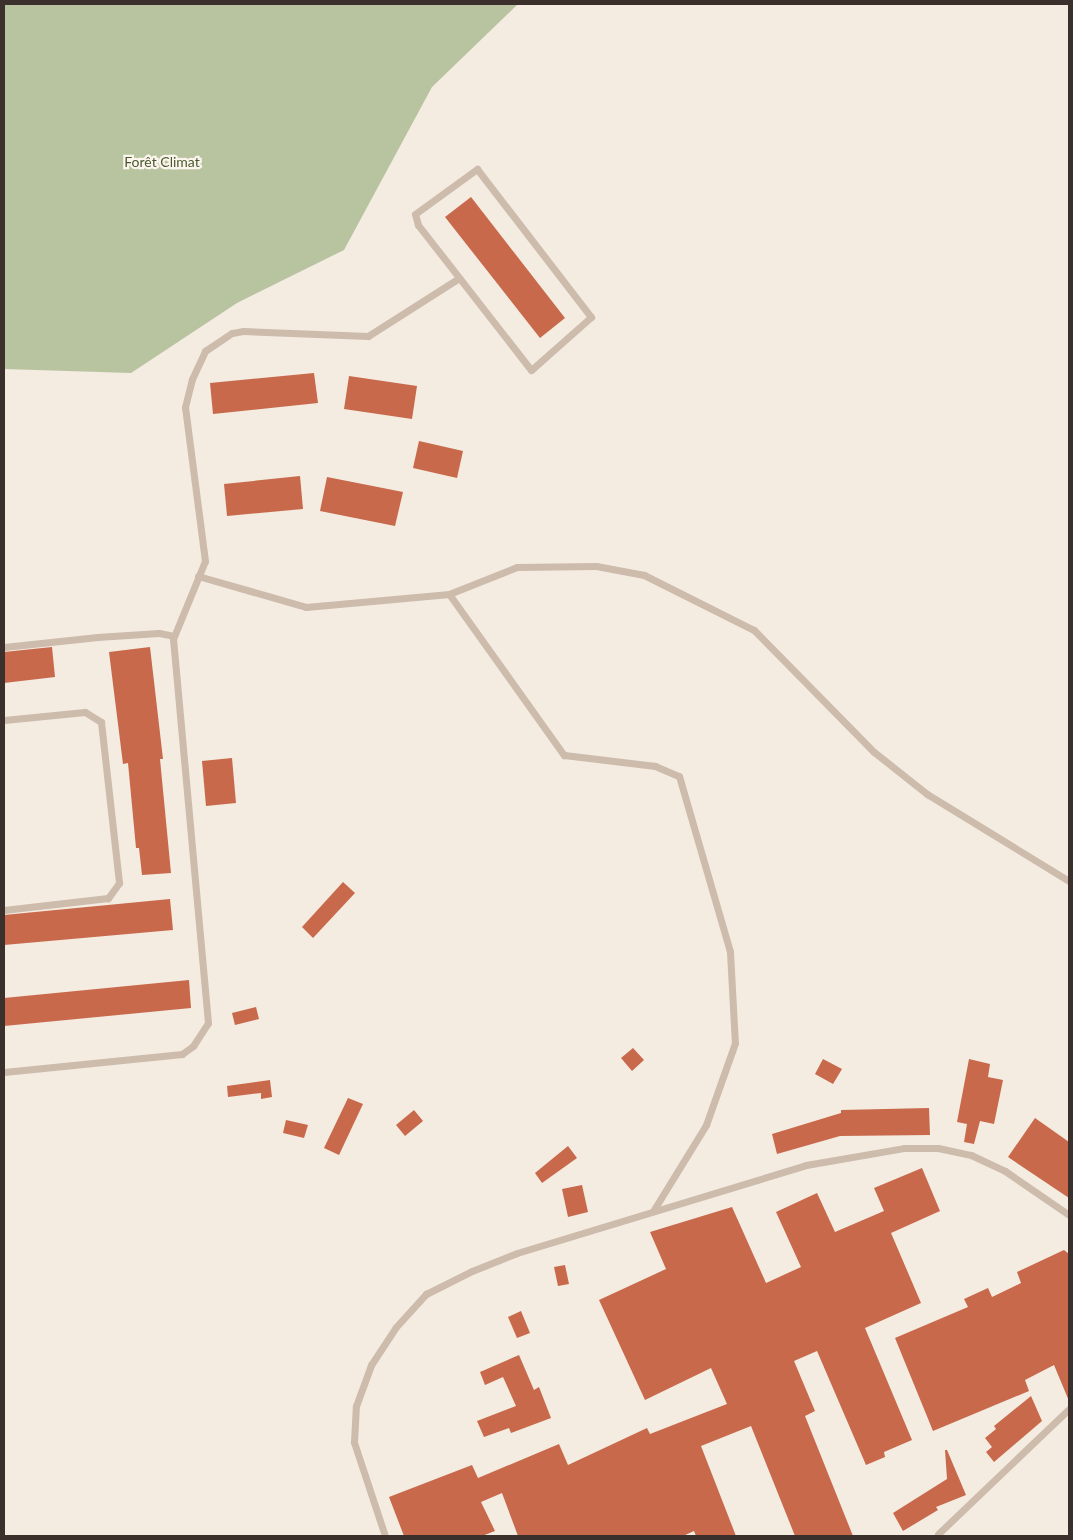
<!DOCTYPE html>
<meta charset="utf-8">
<style>
body{margin:0}
#map{position:relative;width:1073px;height:1540px;overflow:hidden;background:#f4ebe1;font-family:Lato,sans-serif}
div>[style]{position:absolute}
.green>*{inset:0;background:#b8c4a0}
.building>*{inset:0;background:#c8694b}
.service>*{height:7px;margin:-3.5px;padding:0 3.5px;transform-origin:3.5px;border-radius:3.5px;background:#cdbbac}
span{translate:-50% -50%;white-space:nowrap;text-align:center;line-height:1.15;-webkit-text-stroke:4.5px #fbf5ee;paint-order:stroke}
.park-label{font-size:14px;color:#4a5a2e}
.frame{position:absolute;inset:0;border:5px solid #3b302b;pointer-events:none}
</style>
<div id="map">
<div class="green">
<i style="clip-path:polygon(4px 4px,518px 4px,432px 87px,344px 250px,237px 303px,131px 373px,4px 369px)"></i>
</div>
<div class="building">
<i style="clip-path:polygon(471px 197px,565px 318px,540px 338px,445px 217px)"></i>
<i style="clip-path:polygon(314px 373px,318px 403px,213px 414px,210px 383px)"></i>
<i style="clip-path:polygon(349px 376px,417px 386px,412px 419px,344px 409px)"></i>
<i style="clip-path:polygon(419px 441px,463px 451px,457px 478px,413px 468px)"></i>
<i style="clip-path:polygon(300px 476px,303px 509px,227px 516px,224px 484px)"></i>
<i style="clip-path:polygon(327px 477px,403px 492px,395px 526px,320px 511px)"></i>
<i style="clip-path:polygon(52px 647px,55px 677px,4px 683px,4px 652px)"></i>
<i style="clip-path:polygon(150px 647px,163px 759px,160px 759px,171px 873px,142px 875px,139px 848px,136px 848px,128px 763px,123px 764px,109px 652px)"></i>
<i style="clip-path:polygon(232px 758px,236px 803px,206px 806px,202px 761px)"></i>
<i style="clip-path:polygon(343px 882px,355px 893px,313px 938px,302px 927px)"></i>
<i style="clip-path:polygon(170px 899px,173px 930px,4px 945px,4px 915px)"></i>
<i style="clip-path:polygon(189px 980px,191px 1008px,4px 1026px,4px 998px)"></i>
<i style="clip-path:polygon(256px 1007px,259px 1019px,235px 1025px,232px 1013px)"></i>
<i style="clip-path:polygon(633px 1048px,644px 1060px,632px 1071px,621px 1058px)"></i>
<i style="clip-path:polygon(823px 1059px,842px 1069px,833px 1084px,815px 1074px)"></i>
<i style="clip-path:polygon(969px 1059px,990px 1064px,988px 1077px,1003px 1080px,994px 1124px,980px 1121px,974px 1144px,964px 1142px,967px 1124px,957px 1122px)"></i>
<i style="clip-path:polygon(270px 1080px,272px 1097px,261px 1099px,261px 1093px,228px 1097px,227px 1086px)"></i>
<i style="clip-path:polygon(348px 1098px,363px 1104px,339px 1155px,324px 1148px)"></i>
<i style="clip-path:polygon(929px 1108px,930px 1135px,840px 1136px,777px 1154px,772px 1134px,841px 1113px,841px 1110px)"></i>
<i style="clip-path:polygon(414px 1110px,423px 1121px,405px 1136px,396px 1125px)"></i>
<i style="clip-path:polygon(1035px 1118px,1069px 1142px,1069px 1198px,1008px 1157px)"></i>
<i style="clip-path:polygon(286px 1120px,308px 1125px,304px 1138px,283px 1133px)"></i>
<i style="clip-path:polygon(568px 1146px,577px 1158px,542px 1183px,535px 1173px)"></i>
<i style="clip-path:polygon(922px 1168px,940px 1211px,891px 1233px,921px 1303px,865px 1328px,912px 1440px,884px 1452px,885px 1457px,866px 1465px,817px 1351px,794px 1361px,815px 1411px,805px 1416px,853px 1536px,795px 1536px,751px 1426px,701px 1446px,736px 1536px,696px 1536px,694px 1531px,683px 1536px,518px 1536px,502px 1493px,481px 1502px,495px 1531px,482px 1536px,404px 1536px,389px 1497px,472px 1465px,478px 1478px,559px 1444px,568px 1465px,647px 1428px,650px 1434px,727px 1404px,711px 1368px,645px 1400px,599px 1300px,666px 1269px,650px 1232px,732px 1207px,766px 1283px,801px 1267px,776px 1212px,817px 1193px,835px 1232px,884px 1211px,874px 1188px)"></i>
<i style="clip-path:polygon(582px 1185px,588px 1212px,568px 1217px,562px 1189px)"></i>
<i style="clip-path:polygon(1064px 1250px,1069px 1254px,1069px 1401px,1054px 1365px,1025px 1380px,1029px 1391px,933px 1431px,895px 1338px,968px 1307px,964px 1299px,988px 1288px,992px 1297px,1021px 1283px,1017px 1272px)"></i>
<i style="clip-path:polygon(565px 1265px,569px 1284px,558px 1286px,554px 1267px)"></i>
<i style="clip-path:polygon(521px 1311px,530px 1333px,517px 1338px,508px 1317px)"></i>
<i style="clip-path:polygon(519px 1355px,534px 1390px,539px 1387px,551px 1418px,511px 1433px,509px 1428px,484px 1437px,477px 1421px,516px 1406px,503px 1377px,485px 1385px,480px 1372px)"></i>
<i style="clip-path:polygon(1031px 1396px,1042px 1421px,994px 1462px,986px 1452px,992px 1447px,985px 1438px,996px 1429px,994px 1426px)"></i>
<i style="clip-path:polygon(945px 1450px,947px 1450px,966px 1495px,936px 1507px,938px 1510px,903px 1531px,893px 1513px,947px 1479px)"></i>
</div>
<div class="service">
<i style="left:477px;top:169px;width:187px;rotate:52.4deg"></i>
<i style="left:591px;top:317px;width:80px;rotate:138.5deg"></i>
<i style="left:531px;top:370px;width:184px;rotate:-127.9deg"></i>
<i style="left:418px;top:225px;width:11px;rotate:-105deg"></i>
<i style="left:415px;top:214px;width:77px;rotate:-36deg"></i>
<i style="left:198px;top:576px;width:112px;rotate:16deg"></i>
<i style="left:306px;top:607px;width:144px;rotate:-5.2deg"></i>
<i style="left:449px;top:594px;width:73px;rotate:-21.7deg"></i>
<i style="left:517px;top:567px;width:79px;rotate:-0.7deg"></i>
<i style="left:596px;top:566px;width:49px;rotate:10.6deg"></i>
<i style="left:644px;top:575px;width:123px;rotate:26.6deg"></i>
<i style="left:754px;top:630px;width:171px;rotate:45.5deg"></i>
<i style="left:874px;top:752px;width:68px;rotate:38.4deg"></i>
<i style="left:927px;top:794px;width:167px;rotate:31.5deg"></i>
<i style="left:449px;top:594px;width:198px;rotate:54.5deg"></i>
<i style="left:564px;top:755px;width:92px;rotate:6.9deg"></i>
<i style="left:655px;top:766px;width:26px;rotate:23deg"></i>
<i style="left:679px;top:776px;width:183px;rotate:73.8deg"></i>
<i style="left:730px;top:952px;width:91px;rotate:86.9deg"></i>
<i style="left:735px;top:1043px;width:87px;rotate:109.5deg"></i>
<i style="left:706px;top:1125px;width:101px;rotate:121.6deg"></i>
<i style="left:4px;top:647px;width:94px;rotate:-6.1deg"></i>
<i style="left:97px;top:637px;width:62px;rotate:-3.7deg"></i>
<i style="left:159px;top:633px;width:15px;rotate:11deg"></i>
<i style="left:4px;top:720px;width:81px;rotate:-5.6deg"></i>
<i style="left:85px;top:712px;width:19px;rotate:32deg"></i>
<i style="left:101px;top:722px;width:162px;rotate:83.6deg"></i>
<i style="left:119px;top:883px;width:19px;rotate:126deg"></i>
<i style="left:108px;top:898px;width:105px;rotate:173.4deg"></i>
<i style="left:4px;top:1072px;width:179px;rotate:-5.8deg"></i>
<i style="left:182px;top:1054px;width:14px;rotate:-36deg"></i>
<i style="left:193px;top:1046px;width:27px;rotate:-57deg"></i>
<i style="left:208px;top:1023px;width:386px;rotate:-95.2deg"></i>
<i style="left:173px;top:639px;width:84px;rotate:-67.7deg"></i>
<i style="left:205px;top:561px;width:155px;rotate:-97.4deg"></i>
<i style="left:185px;top:407px;width:29px;rotate:-76deg"></i>
<i style="left:192px;top:379px;width:31px;rotate:-65deg"></i>
<i style="left:205px;top:351px;width:32px;rotate:-34deg"></i>
<i style="left:232px;top:333px;width:11px;rotate:-10deg"></i>
<i style="left:243px;top:331px;width:125px;rotate:2.3deg"></i>
<i style="left:368px;top:336px;width:108px;rotate:-32.5deg"></i>
<i style="left:938px;top:1534px;width:181px;rotate:-43.7deg"></i>
<i style="left:385px;top:1536px;width:99px;rotate:-108.3deg"></i>
<i style="left:354px;top:1442px;width:36px;rotate:-87deg"></i>
<i style="left:356px;top:1406px;width:44px;rotate:-69.9deg"></i>
<i style="left:371px;top:1365px;width:45px;rotate:-56.7deg"></i>
<i style="left:396px;top:1327px;width:45px;rotate:-47.7deg"></i>
<i style="left:426px;top:1294px;width:51px;rotate:-26.6deg"></i>
<i style="left:472px;top:1271px;width:48px;rotate:-21.8deg"></i>
<i style="left:517px;top:1253px;width:302px;rotate:-16.9deg"></i>
<i style="left:806px;top:1165px;width:99px;rotate:-9.8deg"></i>
<i style="left:904px;top:1148px;width:34px"></i>
<i style="left:938px;top:1148px;width:34px;rotate:12deg"></i>
<i style="left:971px;top:1155px;width:38px;rotate:25deg"></i>
<i style="left:1005px;top:1171px;width:78px;rotate:34.5deg"></i>
</div>
<div class="park-label">
<span style="left:162px;top:162px">Forêt Climat</span>
</div>
<div class="frame"></div>
</div>
